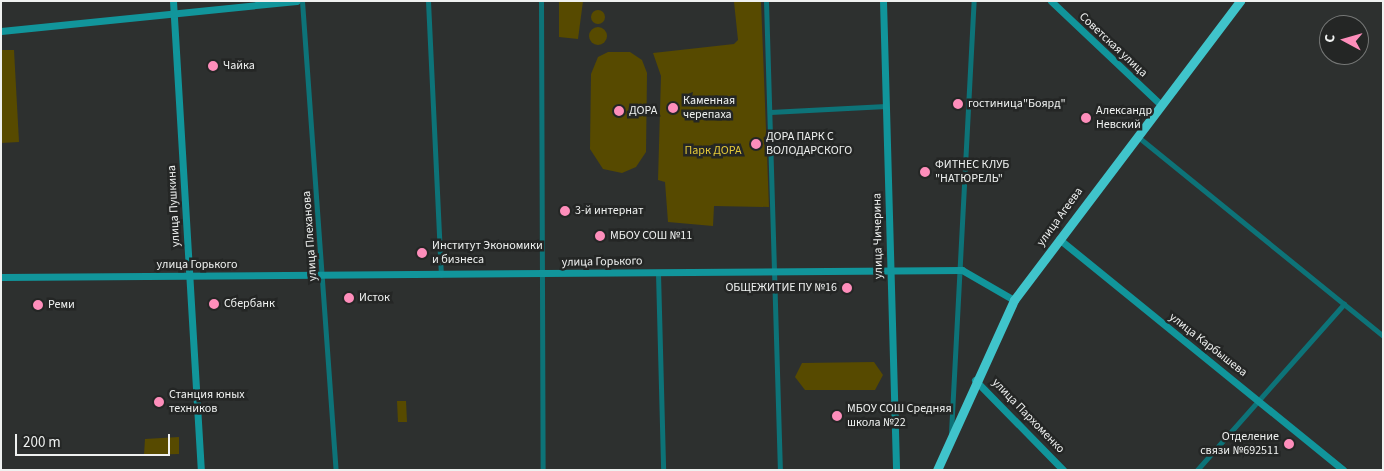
<!DOCTYPE html>
<meta charset="utf-8">
<style>
body{margin:0}
#map{position:relative;width:1384px;height:471px;overflow:hidden;background:#2d302f;font-family:"Source Sans 3",sans-serif}
div>[style]{position:absolute}
.green>*{inset:0;background:#574a00}
.round{border-radius:50%}
.street>*{height:5px;margin:-2.5px;padding:0 2.5px;transform-origin:2.5px;border-radius:2.5px;background:#0d7378}
.secondary>*{height:7px;margin:-3.5px;padding:0 3.5px;transform-origin:3.5px;border-radius:3.5px;background:#11959b}
.highway>*{height:9px;margin:-4.5px;padding:0 4.5px;transform-origin:4.5px;border-radius:4.5px;background:#40c4cb}
.dots>*{width:14px;height:14px;translate:-50% -50%;box-sizing:border-box;border:2px solid #242625;border-radius:50%}
span{translate:-50% -50%;white-space:nowrap;text-align:center;line-height:1.15;-webkit-text-stroke:5px #242625;paint-order:stroke}
.street-label{font-size:12px;color:#eff1f0}
.poi-label{font-size:12px;color:#eff1f0}
.left{translate:0 -50%;text-align:left}
.right{translate:-100% -50%;text-align:right}
.park-label{font-size:12px;color:#e4c93a}
.frame{position:absolute;inset:0;border:2px solid #eff1f0;pointer-events:none}
.north{position:absolute;left:1319px;top:15px;width:50px;height:50px;box-sizing:border-box;background:#242625;border:1px solid #757776;border-radius:50%;rotate:276deg;font-size:14px;font-weight:700;line-height:20px;text-align:center;color:#eff1f0}
.north::after{content:'';display:block;margin:auto;width:18px;height:22px;background:#fe8ebb;clip-path:polygon(50% 0,100% 100%,50% 72%,0 100%)}
.scale{position:absolute;left:15px;top:434px;width:155px;height:22px;box-sizing:border-box;border:2px solid #eff1f0;border-top:0;padding-left:6px;font-size:15px;line-height:18px;white-space:nowrap;color:#eff1f0;-webkit-text-stroke:4px #242625;paint-order:stroke}
</style>
<div id="map">
<div class="green">
<i style="clip-path:polygon(559px 1px,583px 1px,578px 39px,559px 37px)"></i>
<i style="clip-path:polygon(761px 1px,769px 207px,714px 206px,713px 226px,668px 222px,665px 182px,658px 180px,661px 76px,653px 53px,734px 44px,738px 40px,734px 2px)"></i>
<i class="round" style="left:591px;top:10px;width:14px;height:14px"></i>
<i class="round" style="left:589px;top:27px;width:18px;height:18px"></i>
<i style="clip-path:polygon(1px 50px,14px 50px,19px 142px,1px 143px)"></i>
<i style="clip-path:polygon(608px 52px,630px 52px,642px 60px,647px 73px,646px 152px,636px 167px,622px 173px,603px 169px,590px 149px,591px 74px,598px 57px)"></i>
<i style="clip-path:polygon(874px 362px,883px 375px,875px 390px,805px 390px,795px 377px,802px 363px)"></i>
<i style="clip-path:polygon(397px 401px,406px 401px,407px 422px,398px 422px)"></i>
<i style="clip-path:polygon(179px 437px,179px 454px,144px 455px,145px 439px)"></i>
</div>
<div class="street">
<i style="left:302px;top:1px;width:470px;rotate:85.9deg"></i>
<i style="left:428px;top:1px;width:274px;rotate:87.3deg"></i>
<i style="left:541px;top:1px;width:469px;rotate:89.8deg"></i>
<i style="left:766px;top:1px;width:469px;rotate:88.3deg"></i>
<i style="left:770px;top:112px;width:116px;rotate:-3deg"></i>
<i style="left:1137px;top:136px;width:317px;rotate:39.1deg"></i>
<i style="left:658px;top:273px;width:197px;rotate:88.5deg"></i>
<i style="left:951px;top:433px;width:433px;rotate:-87deg"></i>
<i style="left:1197px;top:470px;width:222px;rotate:-48.5deg"></i>
</div>
<div class="secondary">
<i style="left:173px;top:1px;width:470px;rotate:86.6deg"></i>
<i style="left:883px;top:1px;width:469px;rotate:88.4deg"></i>
<i style="left:1051px;top:1px;width:150px;rotate:43.4deg"></i>
<i style="left:1px;top:31px;width:297px;rotate:-5.8deg"></i>
<i style="left:1059px;top:239px;width:366px;rotate:39.1deg"></i>
<i style="left:1px;top:277px;width:961px;rotate:-0.42deg"></i>
<i style="left:962px;top:270px;width:60px;rotate:30deg"></i>
<i style="left:975px;top:380px;width:126px;rotate:45.6deg"></i>
</div>
<div class="highway">
<i style="left:937px;top:470px;width:187px;rotate:-65.6deg"></i>
<i style="left:1014px;top:300px;width:375px;rotate:-52.9deg"></i>
</div>
<div class="dots">
<i style="left:213px;top:66px;background:#fe8ebb"></i>
<i style="left:958px;top:104px;background:#fe8ebb"></i>
<i style="left:673px;top:108px;background:#fe8ebb"></i>
<i style="left:619px;top:111px;background:#fe8ebb"></i>
<i style="left:1086px;top:118px;background:#fe8ebb"></i>
<i style="left:756px;top:144px;background:#fe8ebb"></i>
<i style="left:925px;top:172px;background:#fe8ebb"></i>
<i style="left:565px;top:211px;background:#fe8ebb"></i>
<i style="left:600px;top:236px;background:#fe8ebb"></i>
<i style="left:422px;top:253px;background:#fe8ebb"></i>
<i style="left:847px;top:288px;background:#fe8ebb"></i>
<i style="left:349px;top:298px;background:#fe8ebb"></i>
<i style="left:214px;top:304px;background:#fe8ebb"></i>
<i style="left:38px;top:305px;background:#fe8ebb"></i>
<i style="left:159px;top:402px;background:#fe8ebb"></i>
<i style="left:837px;top:416px;background:#fe8ebb"></i>
<i style="left:1289px;top:444px;background:#fe8ebb"></i>
</div>
<div class="street-label">
<span style="left:1113px;top:45px;rotate:43deg">Советская улица</span>
<span style="left:174px;top:206px;rotate:-93deg">улица Пушкина</span>
<span style="left:1060px;top:217px;rotate:-54deg">улица Агеева</span>
<span style="left:310px;top:236px;rotate:-94deg">улица Плеханова</span>
<span style="left:878px;top:236px;rotate:-91deg">улица Чичерина</span>
<span style="left:602px;top:262px;rotate:-1deg">улица Горького</span>
<span style="left:197px;top:265px">улица Горького</span>
<span style="left:1208px;top:345px;rotate:38deg">улица Карбышева</span>
<span style="left:1028px;top:416px;rotate:46deg">улица Пархоменко</span>
</div>
<div class="poi-label">
<span class="left" style="left:223px;top:66px">Чайка</span>
<span class="left" style="left:683px;top:108px">Каменная<br>черепаха</span>
<span class="left" style="left:968px;top:104px">гостиница"Боярд"</span>
<span class="left" style="left:629px;top:111px">ДОРА</span>
<span class="left" style="left:1096px;top:118px">Александр<br>Невский</span>
<span class="left" style="left:766px;top:144px">ДОРА ПАРК С<br>ВОЛОДАРСКОГО</span>
<span class="left" style="left:935px;top:172px">ФИТНЕС КЛУБ<br>"НАТЮРЕЛЬ"</span>
<span class="left" style="left:575px;top:211px">3-й интернат</span>
<span class="left" style="left:610px;top:236px">МБОУ СОШ №11</span>
<span class="left" style="left:432px;top:253px">Институт Экономики<br>и бизнеса</span>
<span class="right" style="left:837px;top:288px">ОБЩЕЖИТИЕ ПУ №16</span>
<span class="left" style="left:359px;top:298px">Исток</span>
<span class="left" style="left:224px;top:304px">Сбербанк</span>
<span class="left" style="left:48px;top:305px">Реми</span>
<span class="left" style="left:169px;top:402px">Станция юных<br>техников</span>
<span class="left" style="left:847px;top:416px">МБОУ СОШ Средняя<br>школа №22</span>
<span class="right" style="left:1279px;top:444px">Отделение<br>связи №692511</span>
</div>
<div class="park-label">
<span style="left:713px;top:151px">Парк ДОРА</span>
</div>
<div class="frame"></div>
<div class="north">С</div>
<div class="scale">200 m</div>
</div>
